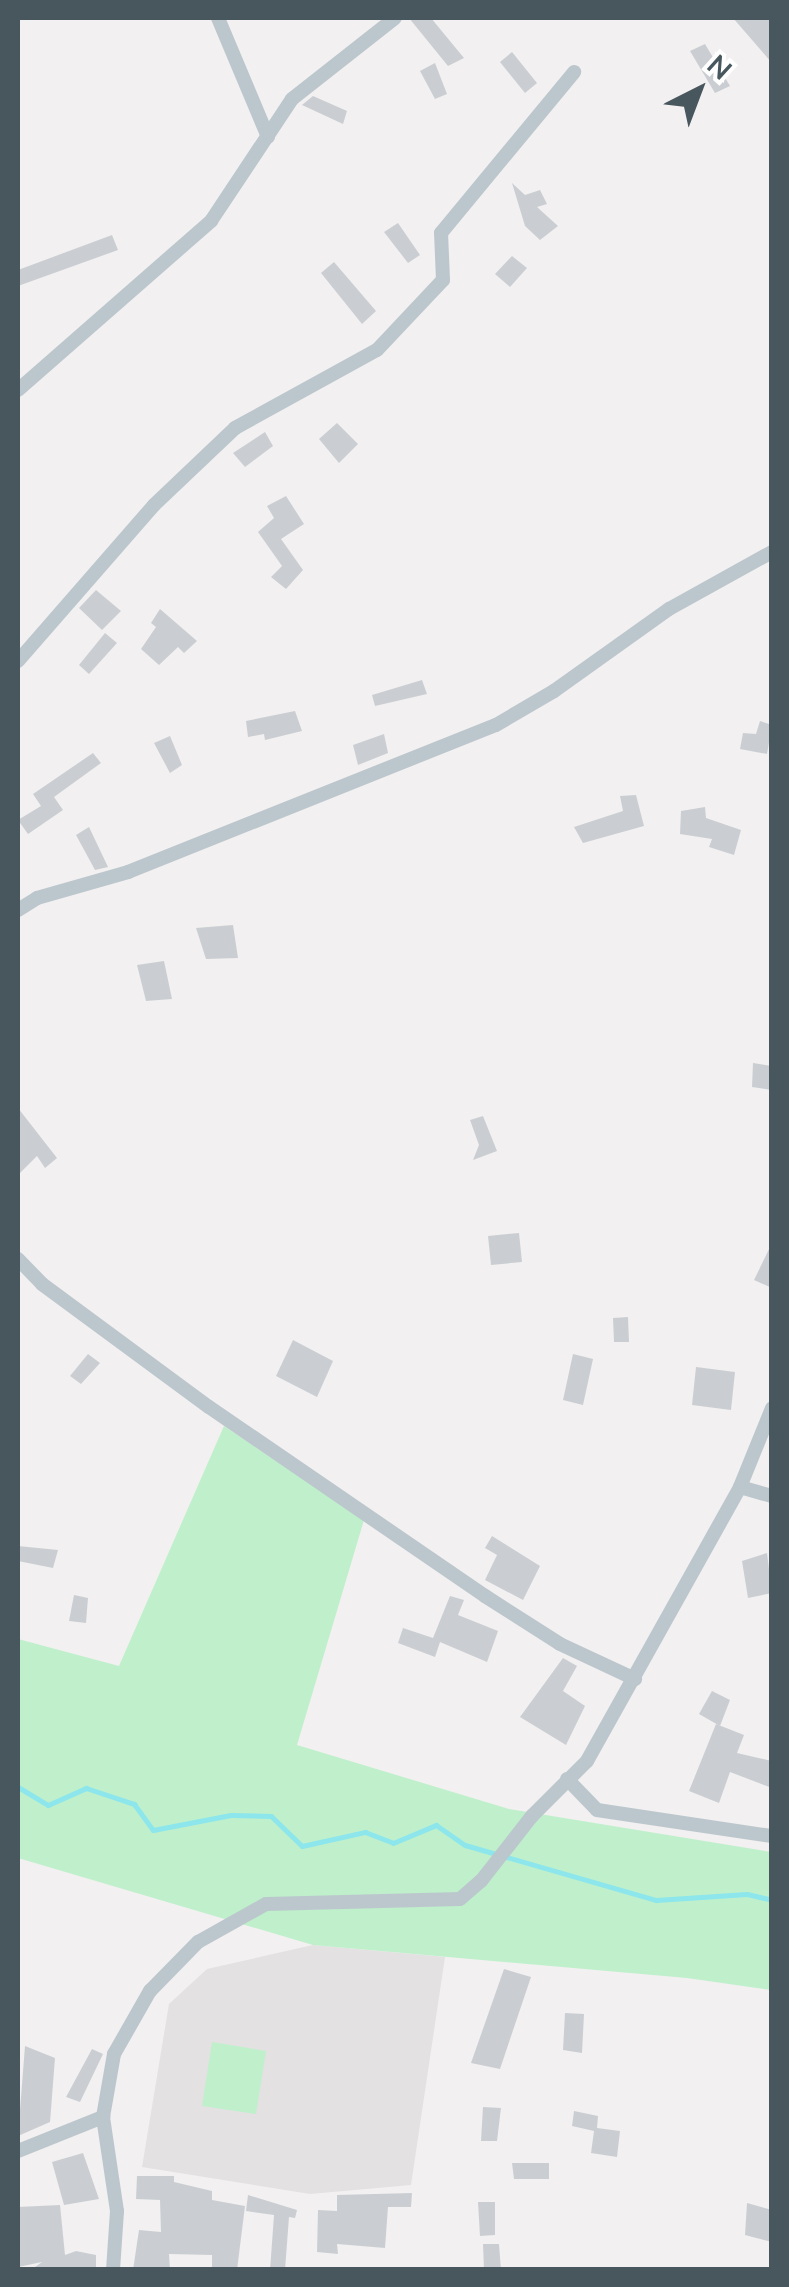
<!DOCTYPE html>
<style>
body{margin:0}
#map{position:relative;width:789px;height:2287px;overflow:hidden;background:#f2f0f0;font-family:"Nunito Sans",sans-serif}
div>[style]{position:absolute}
.education>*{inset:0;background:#e3e1e2}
.green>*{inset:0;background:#bff0cb}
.stream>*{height:5px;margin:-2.5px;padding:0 2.5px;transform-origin:2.5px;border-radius:2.5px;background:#8ce6ec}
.building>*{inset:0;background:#caced2}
.minor>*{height:14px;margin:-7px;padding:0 7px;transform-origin:7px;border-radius:7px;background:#bcc7cd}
span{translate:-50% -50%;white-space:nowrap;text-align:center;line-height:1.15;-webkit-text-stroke:8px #fff;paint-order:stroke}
.frame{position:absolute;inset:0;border:20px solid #48565e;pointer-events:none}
.north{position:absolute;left:649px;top:40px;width:100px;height:100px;-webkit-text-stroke:8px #fff;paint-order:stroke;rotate:42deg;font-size:28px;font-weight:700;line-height:40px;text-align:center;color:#48565e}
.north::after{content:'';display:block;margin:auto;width:35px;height:45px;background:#48565e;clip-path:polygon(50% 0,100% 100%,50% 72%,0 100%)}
</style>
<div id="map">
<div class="education">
<i style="clip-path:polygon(313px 1945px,445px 1957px,411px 2185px,310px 2194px,142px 2167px,169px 2004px,207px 1969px)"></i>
</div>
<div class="green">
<i style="clip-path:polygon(224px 1426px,364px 1520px,297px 1745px,509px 1809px,771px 1852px,771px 1990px,687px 1978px,313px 1945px,18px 1858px,18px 1639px,119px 1666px)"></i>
<i style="clip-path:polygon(212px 2042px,266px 2051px,256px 2114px,202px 2106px)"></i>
</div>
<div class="stream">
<i style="left:18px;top:1787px;width:35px;rotate:31deg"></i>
<i style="left:48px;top:1805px;width:42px;rotate:-24.1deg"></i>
<i style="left:86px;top:1788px;width:51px;rotate:18.4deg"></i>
<i style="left:134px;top:1804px;width:32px;rotate:54deg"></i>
<i style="left:153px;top:1830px;width:79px;rotate:-10.9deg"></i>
<i style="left:231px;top:1815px;width:40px;rotate:1.4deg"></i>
<i style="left:271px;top:1816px;width:43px;rotate:44.1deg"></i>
<i style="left:302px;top:1846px;width:65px;rotate:-12.5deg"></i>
<i style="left:365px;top:1832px;width:30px;rotate:21deg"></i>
<i style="left:393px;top:1843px;width:47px;rotate:-22.7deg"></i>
<i style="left:436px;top:1825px;width:35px;rotate:35deg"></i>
<i style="left:465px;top:1845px;width:199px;rotate:16.1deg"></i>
<i style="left:656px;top:1900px;width:91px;rotate:-3.8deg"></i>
<i style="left:747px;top:1894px;width:26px;rotate:13deg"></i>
</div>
<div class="building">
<i style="clip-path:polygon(409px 18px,431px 18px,464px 58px,448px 66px)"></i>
<i style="clip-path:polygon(733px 18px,772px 18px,772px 63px)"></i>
<i style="clip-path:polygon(705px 44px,730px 86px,715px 93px,690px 51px)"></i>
<i style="clip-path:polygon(512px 52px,537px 83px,525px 93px,500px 62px)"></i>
<i style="clip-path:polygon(435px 63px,447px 94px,435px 99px,420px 71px)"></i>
<i style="clip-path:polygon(313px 96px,347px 111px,343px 124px,302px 105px)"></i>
<i style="clip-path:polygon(512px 183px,525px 195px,540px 190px,547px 204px,537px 207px,558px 226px,540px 240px,525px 226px)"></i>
<i style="clip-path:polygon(398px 223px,420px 255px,408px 263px,384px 232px)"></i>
<i style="clip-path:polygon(112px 235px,118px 250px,18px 286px,18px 270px)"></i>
<i style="clip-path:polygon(512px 256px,527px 268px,510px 287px,495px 274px)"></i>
<i style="clip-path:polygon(334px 262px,376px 311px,362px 324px,321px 273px)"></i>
<i style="clip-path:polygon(337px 423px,358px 444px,339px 463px,319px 439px)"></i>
<i style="clip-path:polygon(265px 432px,273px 446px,245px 467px,233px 453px)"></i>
<i style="clip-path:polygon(286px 496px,304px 524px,281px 539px,303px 570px,286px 589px,271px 577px,282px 566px,258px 532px,274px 518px,267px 506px)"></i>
<i style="clip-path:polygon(96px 590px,121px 611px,102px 630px,79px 608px)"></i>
<i style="clip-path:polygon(160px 609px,197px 641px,184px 653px,178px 647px,159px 665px,141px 649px,156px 627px,151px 623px)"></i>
<i style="clip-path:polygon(105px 633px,117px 643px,89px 674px,79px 665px)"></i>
<i style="clip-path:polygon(422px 680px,427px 694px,375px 706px,372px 695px)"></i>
<i style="clip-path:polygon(295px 711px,302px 731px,265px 740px,264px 734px,248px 737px,246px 721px)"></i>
<i style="clip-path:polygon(760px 721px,772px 725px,767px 754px,740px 749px,743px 733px,756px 734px)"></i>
<i style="clip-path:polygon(384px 734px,388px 753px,358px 765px,353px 745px)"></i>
<i style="clip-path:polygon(170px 736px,182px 765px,170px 773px,154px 743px)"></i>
<i style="clip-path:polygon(93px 753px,101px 763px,54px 797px,63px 810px,28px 834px,18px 820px,41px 806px,33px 794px)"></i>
<i style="clip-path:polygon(636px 795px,644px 826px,583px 843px,574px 827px,623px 811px,620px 796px)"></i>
<i style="clip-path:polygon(705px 807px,706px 818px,741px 830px,734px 855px,709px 847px,712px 839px,680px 834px,681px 811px)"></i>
<i style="clip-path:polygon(89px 827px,108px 867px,95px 870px,76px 835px)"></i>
<i style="clip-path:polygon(233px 925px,238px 958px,206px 959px,196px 928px)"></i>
<i style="clip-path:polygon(164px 961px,172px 999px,146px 1001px,137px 965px)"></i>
<i style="clip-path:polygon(753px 1063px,772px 1066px,772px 1090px,752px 1087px)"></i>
<i style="clip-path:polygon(18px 1108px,57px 1158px,45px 1168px,37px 1156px,18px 1175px)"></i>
<i style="clip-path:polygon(483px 1116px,497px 1151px,473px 1160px,479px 1145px,470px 1120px)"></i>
<i style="clip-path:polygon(519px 1233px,522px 1262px,491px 1265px,488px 1236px)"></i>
<i style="clip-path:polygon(772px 1243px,772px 1288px,754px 1280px)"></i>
<i style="clip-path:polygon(628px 1317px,629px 1342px,614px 1342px,613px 1318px)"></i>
<i style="clip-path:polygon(293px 1340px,333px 1361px,317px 1397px,276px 1376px)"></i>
<i style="clip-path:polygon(88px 1354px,100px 1363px,81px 1384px,70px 1376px)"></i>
<i style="clip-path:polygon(573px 1354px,593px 1359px,583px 1405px,563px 1400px)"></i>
<i style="clip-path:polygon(696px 1367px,735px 1372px,731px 1410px,692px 1405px)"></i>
<i style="clip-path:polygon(492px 1536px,540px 1566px,523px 1600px,485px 1580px,497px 1555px,485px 1548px)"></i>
<i style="clip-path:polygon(18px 1546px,58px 1550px,53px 1568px,18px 1561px)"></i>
<i style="clip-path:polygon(767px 1553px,772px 1593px,748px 1598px,742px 1561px)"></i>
<i style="clip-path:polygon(74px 1595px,88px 1598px,86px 1623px,69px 1621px)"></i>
<i style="clip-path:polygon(450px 1596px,464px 1600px,458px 1615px,498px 1631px,487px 1662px,440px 1642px,435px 1657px,398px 1643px,403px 1628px,433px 1638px)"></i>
<i style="clip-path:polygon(563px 1658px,577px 1666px,563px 1691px,585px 1706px,566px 1745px,520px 1717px)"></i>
<i style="clip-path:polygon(712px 1691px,730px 1700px,720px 1726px,699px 1714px)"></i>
<i style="clip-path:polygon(716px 1724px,744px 1735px,737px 1753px,772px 1761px,772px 1788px,730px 1772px,719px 1803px,689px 1791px)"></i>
<i style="clip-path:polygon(504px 1969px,531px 1977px,500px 2069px,471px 2063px)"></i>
<i style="clip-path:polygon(565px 2013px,584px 2014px,582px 2053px,563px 2050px)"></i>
<i style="clip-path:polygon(25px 2046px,55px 2058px,50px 2122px,18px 2136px)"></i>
<i style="clip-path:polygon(92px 2049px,103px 2054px,80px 2102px,66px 2097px)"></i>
<i style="clip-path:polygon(483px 2107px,501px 2108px,497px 2141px,481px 2141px)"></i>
<i style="clip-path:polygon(574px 2111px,598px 2116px,597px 2128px,620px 2131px,617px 2157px,591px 2153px,594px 2131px,572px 2126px)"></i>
<i style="clip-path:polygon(83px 2153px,99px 2199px,64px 2205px,52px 2162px)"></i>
<i style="clip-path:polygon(512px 2163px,549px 2163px,549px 2179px,514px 2179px)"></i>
<i style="clip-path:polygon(137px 2176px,174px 2176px,174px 2182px,212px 2191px,212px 2200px,245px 2206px,237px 2270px,212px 2270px,212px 2255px,169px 2254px,170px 2270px,133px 2270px,139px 2230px,161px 2232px,160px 2200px,136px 2199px)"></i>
<i style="clip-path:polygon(412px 2193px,411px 2207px,388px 2207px,385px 2248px,337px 2244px,338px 2254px,317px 2252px,318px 2210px,337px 2211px,337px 2195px)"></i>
<i style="clip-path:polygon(248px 2195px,297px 2210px,295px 2218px,289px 2217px,285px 2270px,270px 2270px,274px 2215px,246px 2211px)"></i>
<i style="clip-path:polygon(478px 2202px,495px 2202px,495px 2235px,480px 2236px)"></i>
<i style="clip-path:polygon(747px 2203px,772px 2210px,772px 2242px,745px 2235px)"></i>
<i style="clip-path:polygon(60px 2205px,65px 2255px,76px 2251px,96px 2255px,96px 2270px,31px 2270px,42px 2262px,18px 2267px,18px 2207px)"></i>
<i style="clip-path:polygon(483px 2244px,499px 2244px,501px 2270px,484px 2270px)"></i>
</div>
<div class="minor">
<i style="left:218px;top:18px;width:129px;rotate:67.2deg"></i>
<i style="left:18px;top:390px;width:257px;rotate:-41.2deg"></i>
<i style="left:211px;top:221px;width:146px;rotate:-56.4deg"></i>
<i style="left:292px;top:99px;width:131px;rotate:-38.2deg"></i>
<i style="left:18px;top:661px;width:207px;rotate:-48.9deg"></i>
<i style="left:154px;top:505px;width:112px;rotate:-43.5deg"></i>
<i style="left:235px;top:428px;width:162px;rotate:-28.8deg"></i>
<i style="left:377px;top:350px;width:96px;rotate:-46.7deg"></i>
<i style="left:443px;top:280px;width:47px;rotate:-92.4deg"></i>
<i style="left:441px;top:233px;width:209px;rotate:-50.4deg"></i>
<i style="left:18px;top:910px;width:22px;rotate:-32deg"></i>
<i style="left:37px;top:898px;width:95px;rotate:-15.9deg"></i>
<i style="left:128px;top:872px;width:396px;rotate:-21.8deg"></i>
<i style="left:496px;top:725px;width:67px;rotate:-30.4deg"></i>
<i style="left:554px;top:691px;width:141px;rotate:-35.5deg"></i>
<i style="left:669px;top:609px;width:118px;rotate:-29deg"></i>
<i style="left:18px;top:1259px;width:35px;rotate:46deg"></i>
<i style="left:42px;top:1284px;width:207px;rotate:36.4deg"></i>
<i style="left:209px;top:1407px;width:335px;rotate:34.4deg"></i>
<i style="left:485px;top:1596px;width:89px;rotate:32.6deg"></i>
<i style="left:560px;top:1644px;width:83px;rotate:25deg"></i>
<i style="left:740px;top:1487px;width:33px;rotate:16deg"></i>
<i style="left:567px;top:1779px;width:43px;rotate:45.9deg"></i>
<i style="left:597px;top:1810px;width:177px;rotate:8.5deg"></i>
<i style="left:18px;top:2151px;width:92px;rotate:-21.8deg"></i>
<i style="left:113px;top:2270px;width:59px;rotate:-86.1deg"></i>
<i style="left:117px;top:2211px;width:95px;rotate:-98.5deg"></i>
<i style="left:103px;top:2117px;width:64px;rotate:-80.1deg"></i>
<i style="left:114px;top:2054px;width:73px;rotate:-60.3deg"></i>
<i style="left:150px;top:1991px;width:69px;rotate:-45.6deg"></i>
<i style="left:198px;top:1942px;width:78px;rotate:-29.2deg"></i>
<i style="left:266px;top:1904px;width:194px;rotate:-1.5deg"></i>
<i style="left:460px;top:1899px;width:28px;rotate:-41deg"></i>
<i style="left:481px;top:1881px;width:83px;rotate:-51.9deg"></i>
<i style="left:532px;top:1816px;width:78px;rotate:-45deg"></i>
<i style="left:587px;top:1761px;width:314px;rotate:-60.8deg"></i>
<i style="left:740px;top:1487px;width:85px;rotate:-67.9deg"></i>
</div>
<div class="frame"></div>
<div class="north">N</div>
</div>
